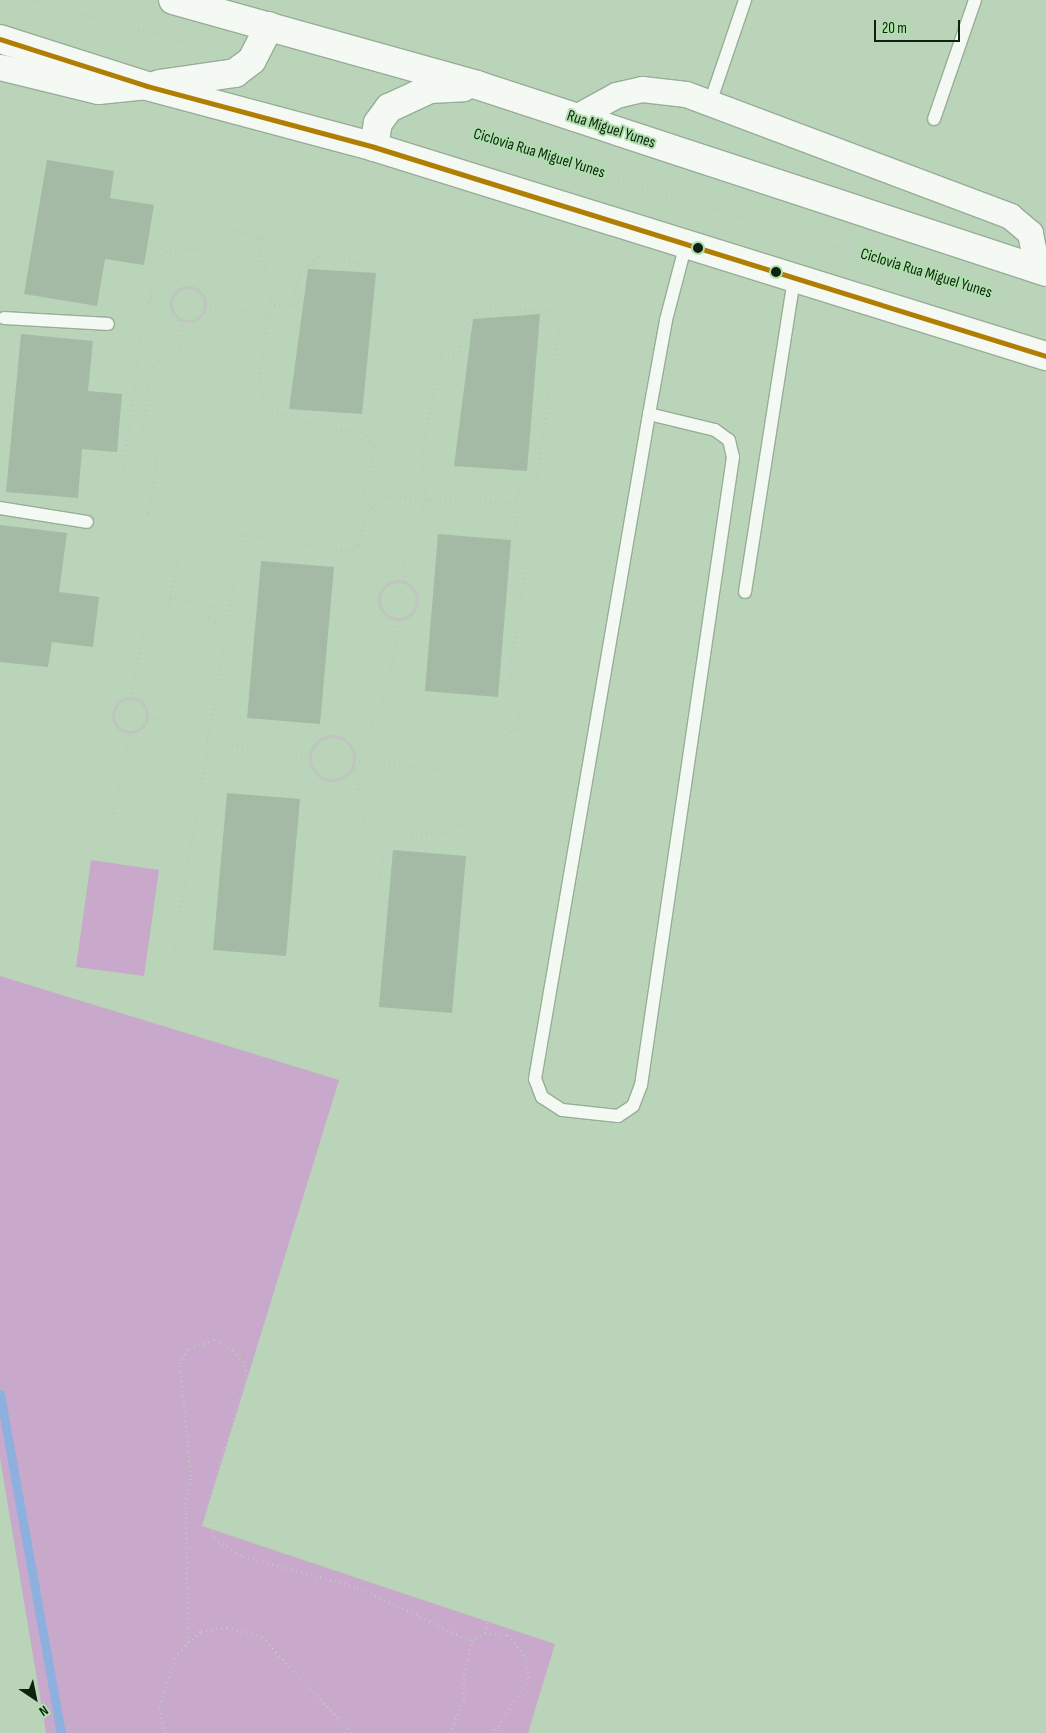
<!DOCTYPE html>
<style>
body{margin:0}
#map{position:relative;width:1046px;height:1733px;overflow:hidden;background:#b9d4b8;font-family:"Sofia Sans Condensed",sans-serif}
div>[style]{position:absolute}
.green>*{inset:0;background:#c8a9cb}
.stream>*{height:9px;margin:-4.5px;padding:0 4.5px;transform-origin:4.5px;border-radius:4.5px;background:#8eb0df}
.building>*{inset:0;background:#a5baa4}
.path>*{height:3px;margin-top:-1.5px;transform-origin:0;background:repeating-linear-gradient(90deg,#bfc6bf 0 1px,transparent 0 5px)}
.path>.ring{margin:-1.5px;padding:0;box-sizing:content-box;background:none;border:3px solid #bfc6bf;border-radius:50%}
.roads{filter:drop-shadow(1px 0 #98ad97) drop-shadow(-1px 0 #98ad97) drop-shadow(0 1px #98ad97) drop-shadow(0 -1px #98ad97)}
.lane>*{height:12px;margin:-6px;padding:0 6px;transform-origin:6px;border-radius:6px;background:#f4f9f4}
.street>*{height:25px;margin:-12.5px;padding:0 12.5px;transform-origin:12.5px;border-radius:12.5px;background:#f4f9f4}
.primary>*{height:28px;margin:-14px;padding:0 14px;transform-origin:14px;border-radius:14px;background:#f4f9f4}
.bus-1>*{height:5px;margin:-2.5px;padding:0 2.5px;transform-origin:2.5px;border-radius:2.5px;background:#b17e04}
.dots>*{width:14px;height:14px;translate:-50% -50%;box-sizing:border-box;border:2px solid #aee0ac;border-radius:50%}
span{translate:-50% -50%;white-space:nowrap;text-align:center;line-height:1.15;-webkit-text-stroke:4px #aee0ac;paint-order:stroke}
.street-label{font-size:16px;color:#0f220f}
.north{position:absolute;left:10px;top:1673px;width:50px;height:50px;-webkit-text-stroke:4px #aee0ac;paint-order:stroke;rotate:146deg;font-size:14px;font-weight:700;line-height:20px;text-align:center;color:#0f220f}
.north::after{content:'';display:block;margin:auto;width:18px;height:22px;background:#0f220f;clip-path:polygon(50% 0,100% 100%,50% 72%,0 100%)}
.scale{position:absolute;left:874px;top:20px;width:86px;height:22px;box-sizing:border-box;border:2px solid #0f220f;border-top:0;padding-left:6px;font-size:15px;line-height:18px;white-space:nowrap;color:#0f220f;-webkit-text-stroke:4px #aee0ac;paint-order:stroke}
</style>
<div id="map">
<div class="green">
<i style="clip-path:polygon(91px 860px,159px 870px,144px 976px,76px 967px)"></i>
<i style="clip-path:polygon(0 976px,339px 1080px,202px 1526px,555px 1644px,528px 1733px,46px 1733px,0 1458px)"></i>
</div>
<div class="stream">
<i style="left:0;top:1394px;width:344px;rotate:79.8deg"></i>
</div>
<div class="building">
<i style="clip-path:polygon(47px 160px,114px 171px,110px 198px,154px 205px,144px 265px,105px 259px,97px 306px,24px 294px)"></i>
<i style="clip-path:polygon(308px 269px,376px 273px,362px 414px,289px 409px)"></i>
<i style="clip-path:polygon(540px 314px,527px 471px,454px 466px,473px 319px)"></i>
<i style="clip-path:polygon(21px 334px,93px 341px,88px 391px,122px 394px,117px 452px,82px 449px,78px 498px,6px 492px)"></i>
<i style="clip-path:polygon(0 525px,67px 533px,59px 592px,99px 597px,93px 647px,52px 642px,48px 667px,0 662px)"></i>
<i style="clip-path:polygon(438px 534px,511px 540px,498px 697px,425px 691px)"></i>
<i style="clip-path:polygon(261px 561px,334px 567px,320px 724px,247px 718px)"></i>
<i style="clip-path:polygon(227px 793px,300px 799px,286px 956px,213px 950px)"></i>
<i style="clip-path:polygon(393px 850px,466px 856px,452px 1013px,379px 1007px)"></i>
</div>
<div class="path">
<i style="left:32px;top:0;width:179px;rotate:15.2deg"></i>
<i style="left:277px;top:70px;width:89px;rotate:19deg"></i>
<i style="left:432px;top:121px;width:643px;rotate:17.19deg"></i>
<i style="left:290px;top:153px;width:103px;rotate:107.6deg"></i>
<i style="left:259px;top:251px;width:39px;rotate:71deg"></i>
<i style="left:272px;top:288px;width:85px;rotate:98.1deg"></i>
<i style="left:260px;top:372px;width:25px;rotate:85deg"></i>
<i style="left:262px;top:397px;width:16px;rotate:52deg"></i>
<i style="left:272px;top:410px;width:62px;rotate:17.9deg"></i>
<i style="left:331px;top:429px;width:32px;rotate:5deg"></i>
<i style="left:363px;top:432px;width:17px;rotate:54deg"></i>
<i style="left:373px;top:446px;width:32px;rotate:95deg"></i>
<i style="left:370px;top:478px;width:19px;rotate:115deg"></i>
<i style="left:362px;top:495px;width:17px;rotate:54deg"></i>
<i style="left:372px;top:509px;width:15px;rotate:-58deg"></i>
<i style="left:380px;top:496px;width:12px;rotate:-99deg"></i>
<i style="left:378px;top:484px;width:10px;rotate:-143deg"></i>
<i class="ring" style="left:171px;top:287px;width:31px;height:31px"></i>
<i style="left:151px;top:297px;width:21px;rotate:5deg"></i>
<i style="left:205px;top:305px;width:64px;rotate:8.1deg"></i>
<i style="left:269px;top:305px;width:23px"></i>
<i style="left:292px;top:305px;width:32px;rotate:-76deg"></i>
<i style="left:300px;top:274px;width:26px;rotate:-43deg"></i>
<i style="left:319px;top:256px;width:70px;rotate:8.2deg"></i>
<i style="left:388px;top:266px;width:25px;rotate:76deg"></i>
<i style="left:394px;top:290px;width:32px;rotate:18deg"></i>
<i style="left:424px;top:300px;width:28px;rotate:73deg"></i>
<i style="left:432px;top:327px;width:20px;rotate:57deg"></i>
<i style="left:443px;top:344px;width:112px;rotate:100.8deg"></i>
<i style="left:422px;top:454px;width:47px;rotate:85.1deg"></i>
<i style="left:426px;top:501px;width:64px;rotate:111deg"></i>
<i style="left:403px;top:561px;width:22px;rotate:85deg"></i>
<i style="left:184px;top:320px;width:27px;rotate:100deg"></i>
<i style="left:179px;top:347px;width:32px;rotate:146deg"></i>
<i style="left:152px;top:365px;width:62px;rotate:98.4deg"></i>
<i style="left:143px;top:426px;width:36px;rotate:69deg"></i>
<i style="left:156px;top:460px;width:17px;rotate:93deg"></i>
<i style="left:155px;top:477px;width:38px;rotate:101deg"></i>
<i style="left:148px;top:514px;width:18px;rotate:180deg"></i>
<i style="left:130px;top:514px;width:8px;rotate:-157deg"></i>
<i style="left:123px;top:511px;width:31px;rotate:-92deg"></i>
<i style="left:122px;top:480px;width:134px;rotate:-82.7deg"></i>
<i style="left:139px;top:347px;width:90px;rotate:-77.8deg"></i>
<i style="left:158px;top:259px;width:11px;rotate:-49deg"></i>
<i style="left:165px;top:251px;width:32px;rotate:-5deg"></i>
<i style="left:197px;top:248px;width:25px;rotate:-50deg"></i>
<i style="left:213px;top:229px;width:10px;rotate:-17deg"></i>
<i style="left:223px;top:226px;width:42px;rotate:16.7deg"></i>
<i style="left:380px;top:496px;width:135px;rotate:3deg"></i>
<i class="ring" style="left:379px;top:581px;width:35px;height:35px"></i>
<i style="left:170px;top:597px;width:41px;rotate:12.7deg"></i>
<i style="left:210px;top:606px;width:14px;rotate:94deg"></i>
<i style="left:209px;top:620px;width:18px;rotate:9deg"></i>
<i style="left:131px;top:698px;width:61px;rotate:-79.6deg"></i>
<i style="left:142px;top:638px;width:14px;rotate:-60deg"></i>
<i style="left:149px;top:626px;width:21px;rotate:-29deg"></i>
<i style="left:167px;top:616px;width:66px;rotate:-79.5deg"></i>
<i class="ring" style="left:113px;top:698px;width:31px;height:31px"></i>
<i style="left:147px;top:718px;width:32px;rotate:4deg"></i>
<i class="ring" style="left:310px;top:736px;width:41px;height:41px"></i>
<i style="left:207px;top:742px;width:104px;rotate:7.2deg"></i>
<i style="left:355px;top:757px;width:79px;rotate:-64.4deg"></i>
<i style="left:389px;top:686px;width:68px;rotate:-81.5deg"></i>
<i style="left:354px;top:761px;width:124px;rotate:5.1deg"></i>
<i style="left:354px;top:764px;width:67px;rotate:79.7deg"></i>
<i style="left:366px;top:830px;width:39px;rotate:91deg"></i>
<i style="left:365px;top:869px;width:14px;rotate:65deg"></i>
<i style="left:371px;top:882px;width:9px;rotate:6deg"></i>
<i style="left:380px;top:883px;width:23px;rotate:-83deg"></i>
<i style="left:383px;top:860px;width:19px;rotate:-62deg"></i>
<i style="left:392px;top:843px;width:21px;rotate:-25deg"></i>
<i style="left:411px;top:834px;width:33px;rotate:-2deg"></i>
<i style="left:444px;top:833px;width:18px;rotate:-27deg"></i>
<i style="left:460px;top:825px;width:74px;rotate:-71.8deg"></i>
<i style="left:483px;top:755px;width:43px;rotate:-39.3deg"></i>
<i style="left:516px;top:728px;width:11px;rotate:-75deg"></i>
<i style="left:519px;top:717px;width:46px;rotate:-102.5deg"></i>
<i style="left:509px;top:672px;width:114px;rotate:-80.9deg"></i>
<i style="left:527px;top:559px;width:25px;rotate:-117deg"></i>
<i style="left:516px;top:537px;width:34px;rotate:-92deg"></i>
<i style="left:515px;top:503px;width:13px;rotate:-72deg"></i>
<i style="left:519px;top:491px;width:22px;rotate:-36deg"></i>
<i style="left:537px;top:478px;width:162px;rotate:-81.8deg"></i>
<i style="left:560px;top:318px;width:11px;rotate:-142deg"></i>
<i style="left:551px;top:311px;width:70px;rotate:-177.5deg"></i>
<i style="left:481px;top:308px;width:30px;rotate:130deg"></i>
<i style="left:462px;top:331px;width:26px;rotate:97deg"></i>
<i style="left:459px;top:357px;width:19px;rotate:180deg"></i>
<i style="left:108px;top:838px;width:109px;rotate:-77.9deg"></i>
<i style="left:173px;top:956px;width:428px;rotate:-80.7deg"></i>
<i style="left:242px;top:534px;width:107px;rotate:9.1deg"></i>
<i style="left:348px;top:551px;width:12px;rotate:-31deg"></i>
<i style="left:358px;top:545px;width:38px;rotate:-75deg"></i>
<i style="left:485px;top:1633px;width:22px;rotate:5deg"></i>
<i style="left:507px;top:1635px;width:29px;rotate:49deg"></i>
<i style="left:526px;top:1657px;width:22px;rotate:82deg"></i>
<i style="left:529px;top:1679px;width:65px;rotate:123.7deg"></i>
<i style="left:188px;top:1643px;width:139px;rotate:-90.8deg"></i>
<i style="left:186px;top:1504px;width:28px;rotate:-80deg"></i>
<i style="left:191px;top:1476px;width:114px;rotate:-95.6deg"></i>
<i style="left:180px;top:1363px;width:17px;rotate:-59deg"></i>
<i style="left:189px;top:1348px;width:28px;rotate:-19deg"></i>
<i style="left:215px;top:1339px;width:21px;rotate:31deg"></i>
<i style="left:233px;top:1350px;width:19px;rotate:51deg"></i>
<i style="left:245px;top:1365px;width:15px;rotate:86deg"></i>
<i style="left:246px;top:1380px;width:138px;rotate:106.9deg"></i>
<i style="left:206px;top:1512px;width:28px;rotate:73deg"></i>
<i style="left:214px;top:1539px;width:34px;rotate:30deg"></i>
<i style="left:243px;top:1556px;width:118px;rotate:15.2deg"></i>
<i style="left:357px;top:1587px;width:127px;rotate:25.2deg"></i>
<i style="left:164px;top:1733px;width:27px;rotate:-100deg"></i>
<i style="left:159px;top:1706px;width:56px;rotate:-70.3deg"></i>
<i style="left:178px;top:1653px;width:32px;rotate:-44deg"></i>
<i style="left:201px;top:1631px;width:26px;rotate:-9deg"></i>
<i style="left:227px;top:1627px;width:36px;rotate:16deg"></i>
<i style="left:262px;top:1637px;width:132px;rotate:46.8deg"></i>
<i style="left:450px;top:1733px;width:38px;rotate:-67deg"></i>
<i style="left:465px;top:1698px;width:19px;rotate:-96deg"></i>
<i style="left:463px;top:1679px;width:39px;rotate:-77deg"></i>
<i style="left:472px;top:1641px;width:15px;rotate:-32deg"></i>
<i style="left:485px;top:1633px;width:16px;rotate:-79deg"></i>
</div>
<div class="roads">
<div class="lane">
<i style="left:710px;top:103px;width:109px;rotate:-71.2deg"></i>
<i style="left:934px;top:119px;width:126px;rotate:-71deg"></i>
<i style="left:4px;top:318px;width:104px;rotate:3.3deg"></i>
<i style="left:649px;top:414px;width:68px;rotate:13.6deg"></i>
<i style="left:715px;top:430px;width:17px;rotate:36deg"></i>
<i style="left:729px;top:440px;width:17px;rotate:77deg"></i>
<i style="left:733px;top:457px;width:635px;rotate:98.33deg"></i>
<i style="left:641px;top:1085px;width:22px;rotate:111deg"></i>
<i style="left:633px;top:1106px;width:18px;rotate:146deg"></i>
<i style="left:618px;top:1116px;width:56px;rotate:-173.9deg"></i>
<i style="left:562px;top:1110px;width:24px;rotate:-147deg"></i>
<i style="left:542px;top:1097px;width:19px;rotate:-111deg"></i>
<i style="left:535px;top:1079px;width:675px;rotate:-80.27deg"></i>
<i style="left:649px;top:414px;width:96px;rotate:-79.7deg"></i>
<i style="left:666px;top:320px;width:79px;rotate:-75.3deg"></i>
<i style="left:0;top:508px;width:88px;rotate:9.1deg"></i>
<i style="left:745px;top:592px;width:318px;rotate:-81.1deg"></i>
</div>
<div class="street">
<i style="left:0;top:67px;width:101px;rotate:13.8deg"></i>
<i style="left:98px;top:91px;width:49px;rotate:-5.8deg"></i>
<i style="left:574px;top:118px;width:48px;rotate:-28.7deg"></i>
<i style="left:616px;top:95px;width:27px;rotate:-13deg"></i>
<i style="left:642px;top:89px;width:44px;rotate:6.5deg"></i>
<i style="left:686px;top:94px;width:346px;rotate:20.6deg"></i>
<i style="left:1010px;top:216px;width:26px;rotate:40deg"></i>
<i style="left:1030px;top:233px;width:37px;rotate:79deg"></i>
</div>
<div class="primary">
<i style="left:173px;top:0;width:316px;rotate:15.6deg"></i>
<i style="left:477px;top:85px;width:599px;rotate:18.19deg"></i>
<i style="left:0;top:39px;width:154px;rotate:17.7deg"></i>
<i style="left:147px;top:86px;width:235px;rotate:15deg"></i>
<i style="left:374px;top:147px;width:704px;rotate:17.28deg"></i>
<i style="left:159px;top:84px;width:77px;rotate:-8.2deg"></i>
<i style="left:235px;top:73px;width:21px;rotate:-37deg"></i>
<i style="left:252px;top:60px;width:38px;rotate:-63deg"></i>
<i style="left:374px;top:147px;width:24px;rotate:-81deg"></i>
<i style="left:378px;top:123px;width:19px;rotate:-54deg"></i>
<i style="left:389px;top:108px;width:45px;rotate:-24.9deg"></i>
<i style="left:430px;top:89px;width:33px;rotate:-3deg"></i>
</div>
</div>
<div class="bus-1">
<i style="left:0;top:39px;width:154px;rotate:17.7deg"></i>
<i style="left:147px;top:86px;width:235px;rotate:15deg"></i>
<i style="left:374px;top:147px;width:704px;rotate:17.28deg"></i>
</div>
<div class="dots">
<i style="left:698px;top:248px;background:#0f220f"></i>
<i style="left:776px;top:272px;background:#0f220f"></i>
</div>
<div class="street-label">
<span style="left:611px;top:130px;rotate:18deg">Rua Miguel Yunes</span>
<span style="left:539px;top:154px;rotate:17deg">Ciclovia Rua Miguel Yunes</span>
<span style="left:926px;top:274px;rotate:17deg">Ciclovia Rua Miguel Yunes</span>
</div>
<div class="north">N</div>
<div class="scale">20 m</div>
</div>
